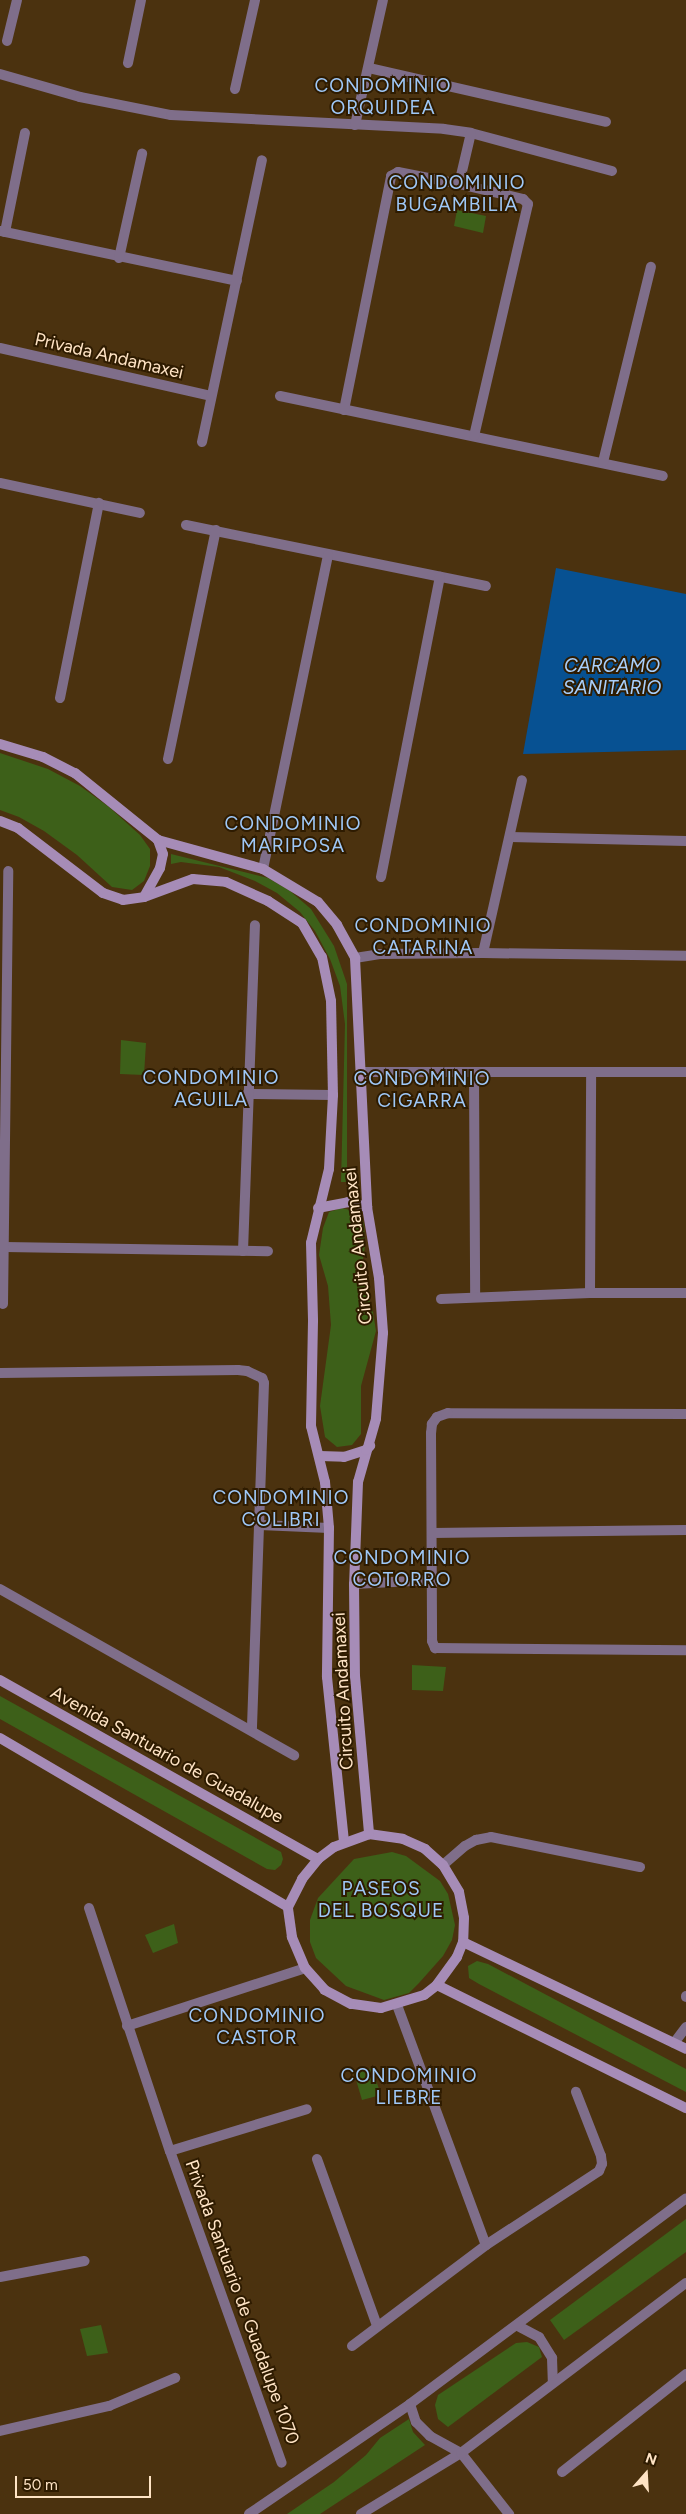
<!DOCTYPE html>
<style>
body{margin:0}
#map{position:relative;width:686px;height:2514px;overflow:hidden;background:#4b320f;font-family:Figtree,sans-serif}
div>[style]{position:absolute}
.green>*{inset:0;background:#3d6019}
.water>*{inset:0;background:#075192}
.lane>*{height:10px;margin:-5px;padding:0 5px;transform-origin:5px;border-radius:5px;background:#7f6e8a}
.street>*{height:10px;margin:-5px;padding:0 5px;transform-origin:5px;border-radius:5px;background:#7f6e8a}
.secondary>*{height:10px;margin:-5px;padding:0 5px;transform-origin:5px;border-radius:5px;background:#a68cb7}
span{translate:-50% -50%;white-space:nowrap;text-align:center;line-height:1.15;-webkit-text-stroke:4px #2e1b00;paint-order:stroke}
.street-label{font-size:18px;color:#ffe4c5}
.neighbourhood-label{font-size:19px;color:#9fc8f7;letter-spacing:1px}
.water-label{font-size:19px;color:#a8cffb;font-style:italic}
.north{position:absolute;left:621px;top:2449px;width:50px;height:50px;-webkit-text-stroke:4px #2e1b00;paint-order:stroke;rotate:19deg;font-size:14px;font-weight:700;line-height:20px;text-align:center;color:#ffe4c5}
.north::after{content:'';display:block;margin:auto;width:18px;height:22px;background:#ffe4c5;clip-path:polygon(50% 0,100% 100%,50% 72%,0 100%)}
.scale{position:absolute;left:15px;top:2476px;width:136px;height:22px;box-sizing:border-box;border:2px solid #ffe4c5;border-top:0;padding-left:6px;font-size:15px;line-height:18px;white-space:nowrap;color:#ffe4c5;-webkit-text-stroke:4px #2e1b00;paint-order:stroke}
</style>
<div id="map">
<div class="green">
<i style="clip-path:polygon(457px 210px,486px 216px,483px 233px,454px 226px)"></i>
<i style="clip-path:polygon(0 753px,48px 769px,80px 786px,109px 807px,140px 835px,150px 849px,150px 866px,144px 881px,132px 890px,112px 887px,77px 855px,44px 831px,19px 817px,0 810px)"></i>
<i style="clip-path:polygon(171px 854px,268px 878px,290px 891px,311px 909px,334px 946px,347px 984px,347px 1182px,341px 1182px,345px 1024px,340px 986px,330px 959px,315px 931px,300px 912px,277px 893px,255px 881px,219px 867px,181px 862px,171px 864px)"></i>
<i style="clip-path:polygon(121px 1040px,146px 1043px,144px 1075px,120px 1074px)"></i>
<i style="clip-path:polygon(342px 1208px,358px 1212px,364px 1224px,365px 1246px,361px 1272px,373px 1312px,376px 1331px,361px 1386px,361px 1434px,352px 1445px,337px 1447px,325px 1437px,320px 1406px,331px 1325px,328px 1286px,319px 1255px,323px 1228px,329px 1212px)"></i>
<i style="clip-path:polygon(412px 1665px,446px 1667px,443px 1691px,412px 1690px)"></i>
<i style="clip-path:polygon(0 1696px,281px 1852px,283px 1859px,281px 1865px,275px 1870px,267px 1869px,0 1719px)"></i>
<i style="clip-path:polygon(392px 1852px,406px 1856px,440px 1881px,448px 1894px,455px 1925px,452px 1940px,443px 1956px,419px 1983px,409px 1993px,384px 2000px,346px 1986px,316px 1958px,310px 1942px,310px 1920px,318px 1898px,354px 1859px)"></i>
<i style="clip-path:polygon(174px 1924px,178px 1943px,153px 1953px,145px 1935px)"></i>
<i style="clip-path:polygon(477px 1961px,488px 1964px,686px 2069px,686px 2092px,479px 1984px,469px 1978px,468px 1966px)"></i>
<i style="clip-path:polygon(372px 2068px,381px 2095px,362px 2100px,354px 2073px)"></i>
<i style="clip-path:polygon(686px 2219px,686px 2252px,564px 2340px,550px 2320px)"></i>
<i style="clip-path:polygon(101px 2325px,108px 2353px,87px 2356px,80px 2329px)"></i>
<i style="clip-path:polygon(527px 2342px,539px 2347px,542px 2357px,448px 2427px,438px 2419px,435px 2405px,438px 2395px,516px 2343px)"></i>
<i style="clip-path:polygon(409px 2419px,413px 2432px,425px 2445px,320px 2514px,287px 2514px,334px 2482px,366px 2455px,380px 2438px)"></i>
</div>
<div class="water">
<i style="clip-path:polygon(556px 568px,686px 594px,686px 750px,523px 754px)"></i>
</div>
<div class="lane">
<i style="left:686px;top:1996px;width:1px;rotate:90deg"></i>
<i style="left:674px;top:2043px;width:20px;rotate:-53deg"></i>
</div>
<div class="street">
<i style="left:7px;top:41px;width:42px;rotate:-76.3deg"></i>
<i style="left:128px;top:63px;width:64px;rotate:-78.3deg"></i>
<i style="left:369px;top:68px;width:243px;rotate:12.8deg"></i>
<i style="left:0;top:74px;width:83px;rotate:16deg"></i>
<i style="left:80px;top:97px;width:93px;rotate:11.2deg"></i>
<i style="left:171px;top:115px;width:273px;rotate:2.9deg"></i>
<i style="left:444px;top:129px;width:27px;rotate:8deg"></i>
<i style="left:471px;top:133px;width:146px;rotate:15.1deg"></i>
<i style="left:235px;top:89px;width:91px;rotate:-77.3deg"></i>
<i style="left:355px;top:125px;width:128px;rotate:-77.4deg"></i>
<i style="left:459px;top:184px;width:52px;rotate:-76.8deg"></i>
<i style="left:0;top:231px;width:242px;rotate:11.9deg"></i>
<i style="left:5px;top:232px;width:101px;rotate:-78.6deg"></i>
<i style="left:119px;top:258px;width:107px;rotate:-77.5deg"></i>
<i style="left:0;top:348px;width:216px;rotate:12.8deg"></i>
<i style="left:280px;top:396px;width:391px;rotate:11.8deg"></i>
<i style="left:344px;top:410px;width:239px;rotate:-78.6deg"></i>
<i style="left:391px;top:176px;width:8px;rotate:-30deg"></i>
<i style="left:398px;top:172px;width:62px;rotate:11.1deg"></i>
<i style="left:459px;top:184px;width:66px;rotate:13.2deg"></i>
<i style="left:523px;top:199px;width:7px;rotate:45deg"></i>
<i style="left:528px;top:204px;width:238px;rotate:103.1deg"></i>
<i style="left:202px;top:442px;width:288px;rotate:-78deg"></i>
<i style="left:603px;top:462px;width:201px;rotate:-76.2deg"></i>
<i style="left:0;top:483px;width:143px;rotate:12.1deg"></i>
<i style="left:186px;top:525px;width:306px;rotate:11.5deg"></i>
<i style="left:60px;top:698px;width:199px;rotate:-78.7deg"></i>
<i style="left:168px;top:759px;width:234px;rotate:-78.2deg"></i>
<i style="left:510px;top:837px;width:176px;rotate:1.3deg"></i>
<i style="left:263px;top:869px;width:321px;rotate:-78.3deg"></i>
<i style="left:381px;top:877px;width:306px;rotate:-78.9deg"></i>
<i style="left:483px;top:953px;width:177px;rotate:-77.3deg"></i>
<i style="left:355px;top:958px;width:25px;rotate:-9deg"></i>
<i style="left:380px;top:954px;width:103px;rotate:-0.6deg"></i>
<i style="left:483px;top:953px;width:203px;rotate:0.8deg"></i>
<i style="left:361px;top:1072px;width:325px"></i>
<i style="left:474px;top:1074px;width:223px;rotate:89.7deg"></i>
<i style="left:247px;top:1094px;width:86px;rotate:0.7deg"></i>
<i style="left:5px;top:1247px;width:263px;rotate:0.9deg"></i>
<i style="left:243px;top:1251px;width:326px;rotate:-87.9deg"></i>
<i style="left:590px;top:1293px;width:220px;rotate:-89.7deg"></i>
<i style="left:441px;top:1299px;width:149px;rotate:-2.3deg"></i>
<i style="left:590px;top:1293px;width:96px"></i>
<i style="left:3px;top:1304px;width:433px;rotate:-89.3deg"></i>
<i style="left:0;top:1373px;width:238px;rotate:-0.7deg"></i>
<i style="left:238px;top:1370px;width:9px;rotate:6deg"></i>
<i style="left:247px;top:1371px;width:17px;rotate:25deg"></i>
<i style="left:262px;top:1378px;width:5px;rotate:68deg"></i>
<i style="left:264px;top:1383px;width:347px;rotate:92deg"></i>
<i style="left:686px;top:1414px;width:238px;rotate:-179.8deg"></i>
<i style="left:448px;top:1413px;width:12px;rotate:160deg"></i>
<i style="left:437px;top:1417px;width:9px;rotate:126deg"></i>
<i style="left:432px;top:1424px;width:9px;rotate:96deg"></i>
<i style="left:431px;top:1433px;width:208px;rotate:89.7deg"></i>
<i style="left:432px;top:1641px;width:8px;rotate:67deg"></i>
<i style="left:435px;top:1648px;width:251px;rotate:0.5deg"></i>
<i style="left:260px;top:1525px;width:69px;rotate:2.5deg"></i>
<i style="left:432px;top:1533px;width:254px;rotate:-0.7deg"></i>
<i style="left:354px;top:1584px;width:78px;rotate:-2.9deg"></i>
<i style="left:0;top:1589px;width:338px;rotate:29.5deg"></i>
<i style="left:443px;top:1865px;width:29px;rotate:-41deg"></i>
<i style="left:465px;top:1846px;width:13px;rotate:-29deg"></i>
<i style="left:476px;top:1840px;width:15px;rotate:-11deg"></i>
<i style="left:491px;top:1837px;width:152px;rotate:11.4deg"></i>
<i style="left:89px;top:1908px;width:256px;rotate:71.6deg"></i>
<i style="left:170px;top:2151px;width:331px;rotate:70.3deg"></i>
<i style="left:397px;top:2005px;width:256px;rotate:69.7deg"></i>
<i style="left:127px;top:2026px;width:187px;rotate:-18deg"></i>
<i style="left:170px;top:2151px;width:143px;rotate:-17deg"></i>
<i style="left:317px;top:2159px;width:177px;rotate:70.2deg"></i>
<i style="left:0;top:2277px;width:86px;rotate:-10.7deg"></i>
<i style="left:518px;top:2326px;width:24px;rotate:28deg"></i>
<i style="left:539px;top:2337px;width:25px;rotate:58deg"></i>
<i style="left:552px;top:2358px;width:23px;rotate:88deg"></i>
<i style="left:352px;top:2346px;width:168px;rotate:-37deg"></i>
<i style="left:486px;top:2245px;width:135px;rotate:-33.2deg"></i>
<i style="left:599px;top:2171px;width:8px;rotate:-67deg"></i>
<i style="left:602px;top:2164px;width:8px;rotate:-97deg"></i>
<i style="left:601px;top:2156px;width:69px;rotate:-111.3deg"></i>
<i style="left:410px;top:2404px;width:19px;rotate:72deg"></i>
<i style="left:416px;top:2422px;width:20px;rotate:45deg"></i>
<i style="left:430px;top:2436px;width:35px;rotate:29deg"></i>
<i style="left:461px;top:2453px;width:78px;rotate:51.8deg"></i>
<i style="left:0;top:2431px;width:112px;rotate:-12.9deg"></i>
<i style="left:109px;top:2406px;width:72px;rotate:-23deg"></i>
<i style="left:562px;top:2472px;width:158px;rotate:-38.3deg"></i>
<i style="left:249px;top:2514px;width:195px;rotate:-34.3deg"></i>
<i style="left:410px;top:2404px;width:344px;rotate:-36.7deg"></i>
<i style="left:361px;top:2514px;width:117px;rotate:-31.4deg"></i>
<i style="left:461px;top:2453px;width:282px;rotate:-37.1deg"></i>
</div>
<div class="secondary">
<i style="left:0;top:744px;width:45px;rotate:16.8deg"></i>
<i style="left:43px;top:757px;width:36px;rotate:27deg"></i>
<i style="left:75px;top:773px;width:107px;rotate:38.9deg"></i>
<i style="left:158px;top:840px;width:109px;rotate:15.4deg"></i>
<i style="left:263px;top:869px;width:64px;rotate:31deg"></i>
<i style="left:318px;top:902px;width:30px;rotate:50deg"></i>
<i style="left:337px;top:925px;width:38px;rotate:61deg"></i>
<i style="left:355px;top:958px;width:249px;rotate:87.2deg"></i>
<i style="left:367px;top:1207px;width:72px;rotate:80.4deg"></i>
<i style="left:379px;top:1278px;width:55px;rotate:85.8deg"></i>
<i style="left:383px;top:1333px;width:86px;rotate:94.7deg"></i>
<i style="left:376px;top:1419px;width:66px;rotate:105.9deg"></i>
<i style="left:358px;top:1482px;width:102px;rotate:92.2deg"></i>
<i style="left:354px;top:1584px;width:92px;rotate:89.4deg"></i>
<i style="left:355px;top:1676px;width:159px;rotate:84.9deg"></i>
<i style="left:0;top:821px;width:19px;rotate:21deg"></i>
<i style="left:18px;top:828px;width:107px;rotate:37.4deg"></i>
<i style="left:103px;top:893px;width:21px;rotate:19deg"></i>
<i style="left:123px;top:900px;width:21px;rotate:-8deg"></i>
<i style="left:144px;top:897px;width:52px;rotate:-20.2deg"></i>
<i style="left:193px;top:879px;width:33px;rotate:5deg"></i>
<i style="left:226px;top:882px;width:46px;rotate:24.3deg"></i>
<i style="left:268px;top:901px;width:40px;rotate:32.9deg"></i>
<i style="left:302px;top:923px;width:39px;rotate:60deg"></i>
<i style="left:322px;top:957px;width:45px;rotate:78.4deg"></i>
<i style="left:331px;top:1001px;width:94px;rotate:88.8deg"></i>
<i style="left:333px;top:1095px;width:74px;rotate:93.1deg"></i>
<i style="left:329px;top:1169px;width:76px;rotate:103.7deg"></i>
<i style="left:311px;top:1243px;width:78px;rotate:88.5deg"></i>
<i style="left:313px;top:1321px;width:105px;rotate:91.1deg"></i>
<i style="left:311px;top:1426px;width:58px;rotate:76deg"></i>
<i style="left:325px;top:1482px;width:46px;rotate:85deg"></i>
<i style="left:329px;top:1528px;width:149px;rotate:90.8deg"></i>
<i style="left:327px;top:1677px;width:166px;rotate:84.1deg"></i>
<i style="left:144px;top:897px;width:33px;rotate:-61deg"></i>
<i style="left:160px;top:868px;width:14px;rotate:-78deg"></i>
<i style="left:163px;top:854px;width:15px;rotate:-110deg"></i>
<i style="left:318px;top:1208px;width:31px;rotate:-11deg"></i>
<i style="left:348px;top:1202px;width:20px;rotate:15deg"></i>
<i style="left:320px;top:1456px;width:24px;rotate:2deg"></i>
<i style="left:344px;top:1457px;width:23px;rotate:-18deg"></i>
<i style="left:366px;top:1450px;width:6px;rotate:-45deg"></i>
<i style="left:0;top:1680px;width:365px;rotate:29.4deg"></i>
<i style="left:0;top:1738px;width:334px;rotate:30.4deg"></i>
<i style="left:369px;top:1834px;width:34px;rotate:8deg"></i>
<i style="left:403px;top:1839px;width:24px;rotate:24deg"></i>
<i style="left:425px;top:1849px;width:24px;rotate:42deg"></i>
<i style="left:443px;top:1865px;width:31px;rotate:59deg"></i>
<i style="left:459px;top:1892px;width:26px;rotate:79deg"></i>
<i style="left:464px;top:1918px;width:24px;rotate:92deg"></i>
<i style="left:463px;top:1942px;width:16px;rotate:112deg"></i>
<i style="left:457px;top:1957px;width:34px;rotate:126deg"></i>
<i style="left:437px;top:1985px;width:16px;rotate:142deg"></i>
<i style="left:424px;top:1995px;width:45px;rotate:163.2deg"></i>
<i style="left:381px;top:2008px;width:30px;rotate:-172deg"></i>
<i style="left:351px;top:2004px;width:30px;rotate:-152deg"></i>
<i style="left:325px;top:1990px;width:30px;rotate:-132deg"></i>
<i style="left:305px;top:1968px;width:34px;rotate:-113deg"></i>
<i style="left:292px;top:1937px;width:30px;rotate:-98deg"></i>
<i style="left:288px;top:1907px;width:31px;rotate:-63deg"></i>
<i style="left:302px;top:1879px;width:26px;rotate:-51deg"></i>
<i style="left:318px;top:1859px;width:20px;rotate:-37deg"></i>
<i style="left:334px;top:1847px;width:37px;rotate:-20deg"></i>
<i style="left:463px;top:1942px;width:247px;rotate:25.6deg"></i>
<i style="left:437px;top:1985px;width:278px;rotate:26.3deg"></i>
</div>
<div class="street-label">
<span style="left:109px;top:356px;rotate:13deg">Privada Andamaxei</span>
<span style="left:358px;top:1246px;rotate:-96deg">Circuito Andamaxei</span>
<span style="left:343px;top:1691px;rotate:-93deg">Circuito Andamaxei</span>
<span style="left:167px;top:1755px;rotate:29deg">Avenida Santuario de Guadalupe</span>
<span style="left:242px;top:2302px;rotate:70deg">Privada Santuario de Guadalupe 1070</span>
</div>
<div class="neighbourhood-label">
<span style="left:383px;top:97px">CONDOMINIO<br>ORQUIDEA</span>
<span style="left:457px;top:194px">CONDOMINIO<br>BUGAMBILIA</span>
<span style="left:293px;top:835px">CONDOMINIO<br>MARIPOSA</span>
<span style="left:423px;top:937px">CONDOMINIO<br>CATARINA</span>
<span style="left:211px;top:1089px">CONDOMINIO<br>AGUILA</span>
<span style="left:422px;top:1090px">CONDOMINIO<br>CIGARRA</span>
<span style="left:281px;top:1509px">CONDOMINIO<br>COLIBRI</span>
<span style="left:402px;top:1569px">CONDOMINIO<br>COTORRO</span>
<span style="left:381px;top:1900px">PASEOS<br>DEL BOSQUE</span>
<span style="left:257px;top:2027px">CONDOMINIO<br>CASTOR</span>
<span style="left:409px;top:2087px">CONDOMINIO<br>LIEBRE</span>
</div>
<div class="water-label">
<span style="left:612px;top:677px">CARCAMO<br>SANITARIO</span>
</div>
<div class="north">N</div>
<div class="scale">50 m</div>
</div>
